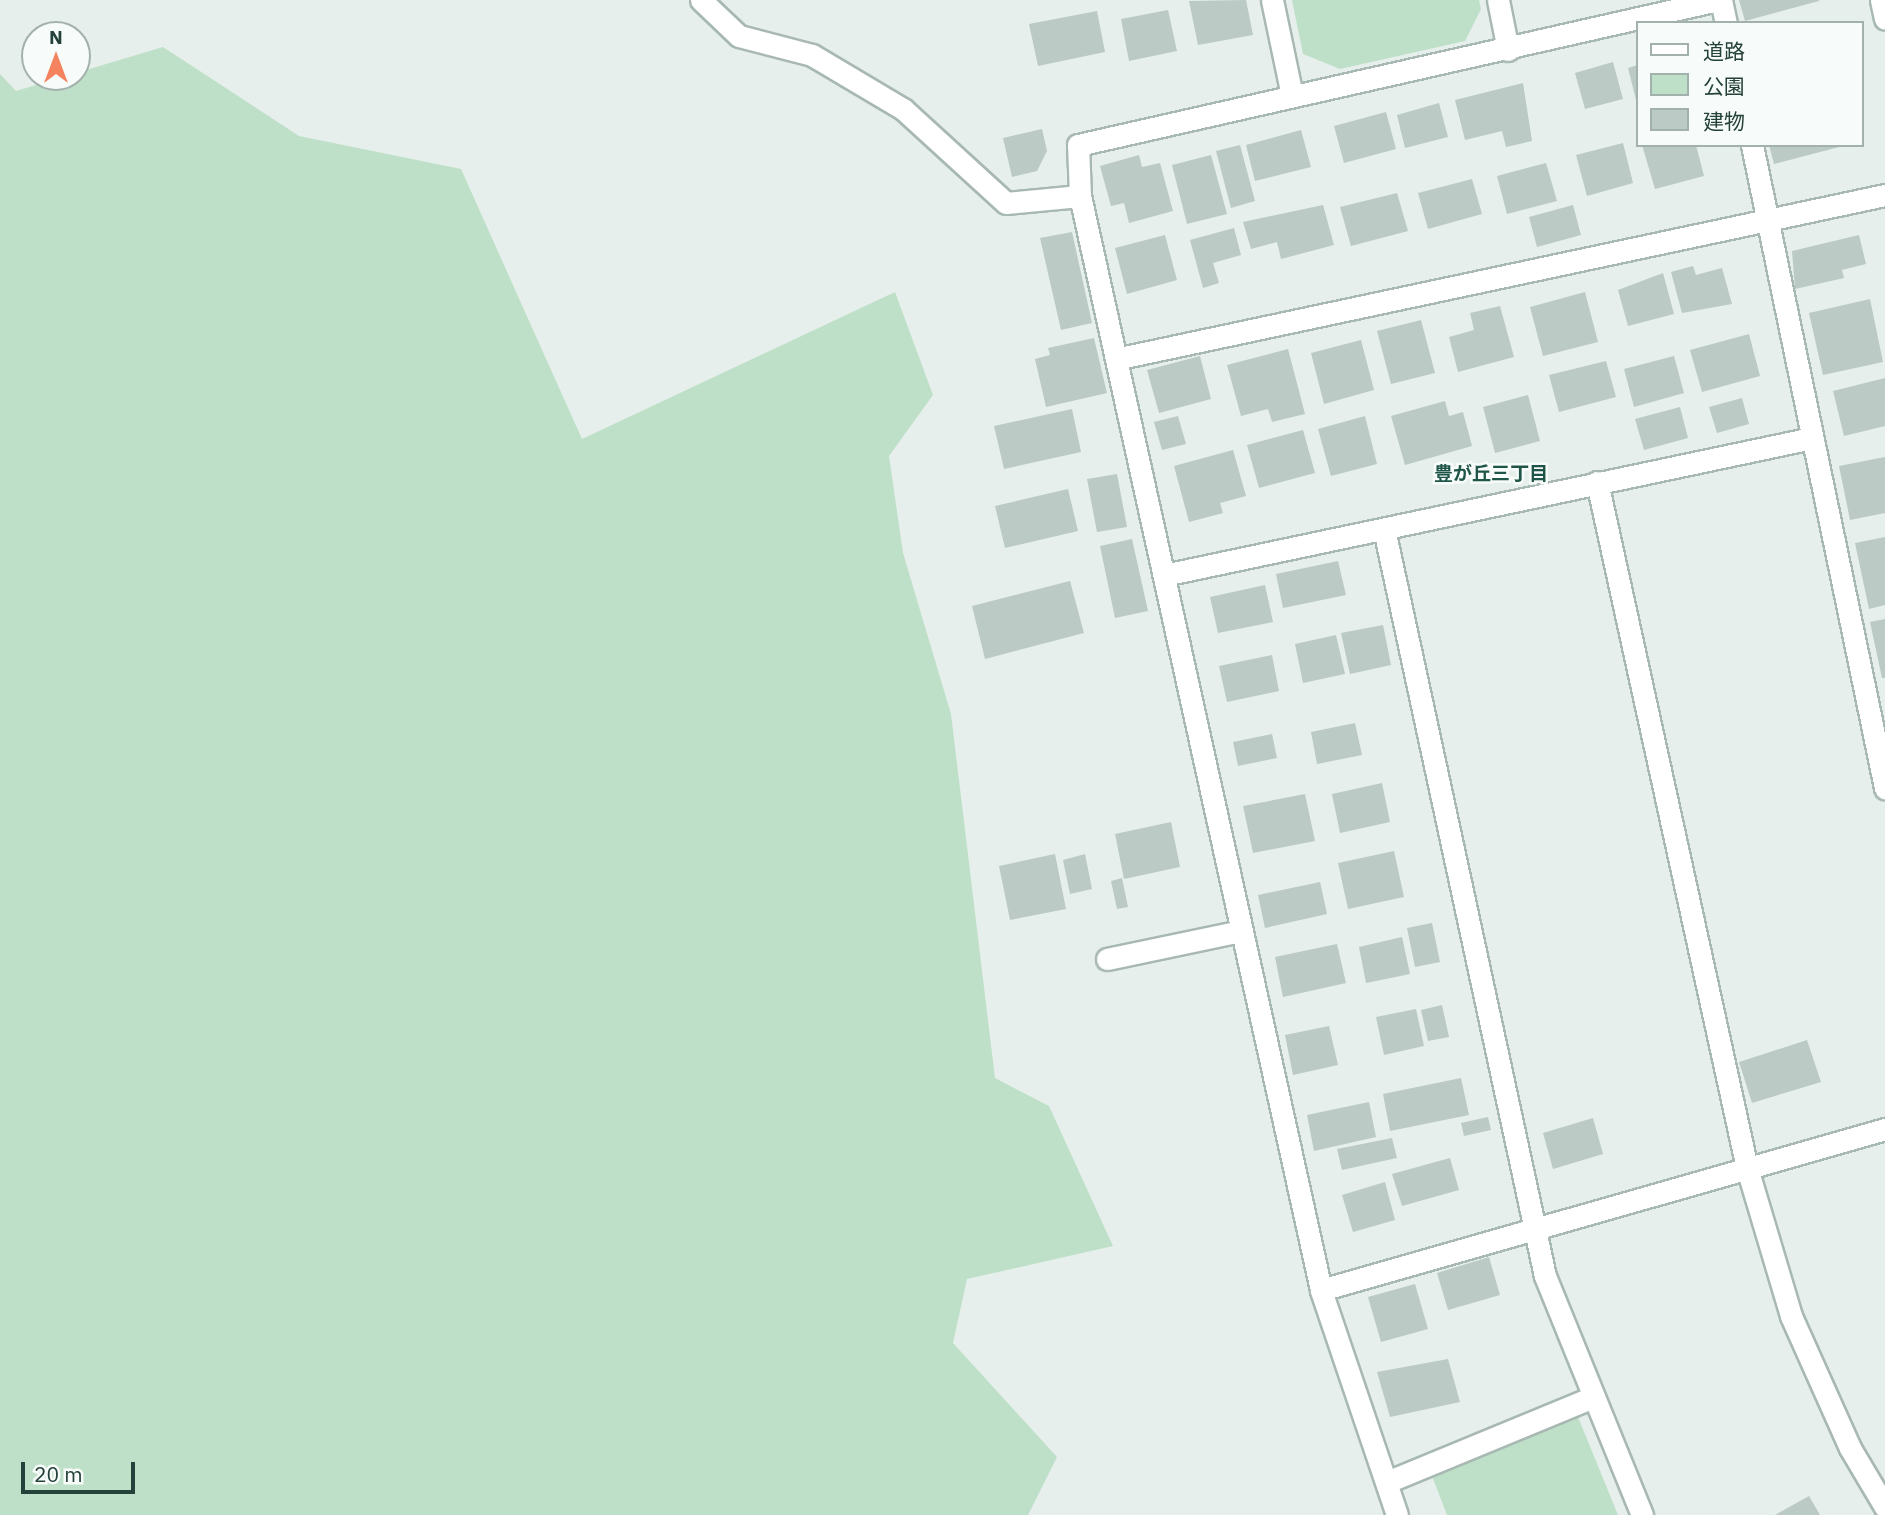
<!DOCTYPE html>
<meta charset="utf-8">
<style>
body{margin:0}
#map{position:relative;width:1885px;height:1515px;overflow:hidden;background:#e6efeb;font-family:"IBM Plex Sans","Noto Sans JP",sans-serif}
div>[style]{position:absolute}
.green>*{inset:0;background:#bfe0c8}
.building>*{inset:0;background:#bbcac4}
.roads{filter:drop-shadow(2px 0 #a8b8b2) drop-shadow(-2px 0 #a8b8b2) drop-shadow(0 2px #a8b8b2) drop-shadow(0 -2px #a8b8b2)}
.minor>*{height:21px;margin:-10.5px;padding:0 10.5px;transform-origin:10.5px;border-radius:10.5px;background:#fff}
.tertiary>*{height:21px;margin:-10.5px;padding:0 10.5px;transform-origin:10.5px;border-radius:10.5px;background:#fff}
span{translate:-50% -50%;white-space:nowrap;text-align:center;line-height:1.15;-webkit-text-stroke:5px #f7fbf9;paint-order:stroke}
.neighbourhood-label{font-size:19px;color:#1f5548;font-weight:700}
.legend{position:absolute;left:1636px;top:21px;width:228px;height:126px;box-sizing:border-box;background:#f7fbf9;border:2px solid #a3b1ad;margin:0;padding:9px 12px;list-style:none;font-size:21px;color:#24423a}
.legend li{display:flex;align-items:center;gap:14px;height:35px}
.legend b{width:35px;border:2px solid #a3b1ad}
.north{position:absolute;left:21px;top:21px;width:70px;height:70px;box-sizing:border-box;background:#f7fbf9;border:2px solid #a3b1ad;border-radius:50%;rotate:0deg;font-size:19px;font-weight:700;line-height:28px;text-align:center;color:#24423a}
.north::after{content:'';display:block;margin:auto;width:24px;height:32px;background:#f4845f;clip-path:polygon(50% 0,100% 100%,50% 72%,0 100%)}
.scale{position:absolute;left:21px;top:1462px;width:114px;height:32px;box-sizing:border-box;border:4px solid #24423a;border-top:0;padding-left:9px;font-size:21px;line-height:24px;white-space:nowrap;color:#24423a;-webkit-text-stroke:5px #f7fbf9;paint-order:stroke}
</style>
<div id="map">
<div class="green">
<i style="clip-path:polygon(1292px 0,1479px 0,1481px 9px,1465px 41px,1340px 69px,1303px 54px)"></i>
<i style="clip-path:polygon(163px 47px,299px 136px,461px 169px,582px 439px,895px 292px,933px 395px,889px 456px,903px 553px,951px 714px,995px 1078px,1049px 1106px,1113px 1246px,967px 1279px,953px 1343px,1057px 1457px,1028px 1515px,0 1515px,0 74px,16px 91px)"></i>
<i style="clip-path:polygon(1578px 1417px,1618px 1515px,1447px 1515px,1432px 1476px)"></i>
</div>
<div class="building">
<i style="clip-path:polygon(1246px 0,1253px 35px,1198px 45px,1189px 1px)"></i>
<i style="clip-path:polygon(1739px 0,1819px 0,1819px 1px,1745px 21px)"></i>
<i style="clip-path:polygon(1168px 10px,1177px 51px,1129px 61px,1121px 19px)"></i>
<i style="clip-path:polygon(1097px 11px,1105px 52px,1038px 66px,1029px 24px)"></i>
<i style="clip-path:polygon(1613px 62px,1623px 99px,1585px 109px,1575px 73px)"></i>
<i style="clip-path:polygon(1638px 65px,1638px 104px,1637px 104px,1628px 68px)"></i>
<i style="clip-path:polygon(1523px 83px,1532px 141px,1506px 147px,1502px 131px,1465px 140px,1455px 100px)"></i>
<i style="clip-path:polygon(1439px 103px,1448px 137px,1405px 148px,1397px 115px)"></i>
<i style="clip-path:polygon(1386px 112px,1396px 149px,1344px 163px,1334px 126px)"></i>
<i style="clip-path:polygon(1042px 129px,1047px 151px,1037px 171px,1012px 177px,1003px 138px)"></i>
<i style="clip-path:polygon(1301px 130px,1311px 167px,1255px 181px,1246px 145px)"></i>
<i style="clip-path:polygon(1623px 143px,1633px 183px,1587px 196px,1576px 155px)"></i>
<i style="clip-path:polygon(1240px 145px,1255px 201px,1231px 208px,1216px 151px)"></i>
<i style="clip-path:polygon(1642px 145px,1696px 145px,1704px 176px,1655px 189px)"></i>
<i style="clip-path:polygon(1769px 145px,1843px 145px,1843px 146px,1774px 164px)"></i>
<i style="clip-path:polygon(1139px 155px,1142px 167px,1160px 163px,1173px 211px,1129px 223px,1124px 203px,1111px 206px,1100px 166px)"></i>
<i style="clip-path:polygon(1211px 155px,1227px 214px,1187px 224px,1172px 165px)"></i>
<i style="clip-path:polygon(1546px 163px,1557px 201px,1507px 214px,1497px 176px)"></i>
<i style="clip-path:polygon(1472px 179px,1482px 214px,1428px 229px,1418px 193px)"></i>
<i style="clip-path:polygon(1397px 193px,1408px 231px,1351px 246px,1340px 207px)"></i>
<i style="clip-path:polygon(1323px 205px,1334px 245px,1281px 259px,1277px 242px,1251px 249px,1243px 222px)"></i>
<i style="clip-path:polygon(1573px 205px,1581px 235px,1537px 247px,1529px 217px)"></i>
<i style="clip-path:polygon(1234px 228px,1241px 255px,1213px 263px,1219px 283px,1203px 288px,1190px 240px)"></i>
<i style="clip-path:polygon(1072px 232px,1092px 323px,1061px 330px,1040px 238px)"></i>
<i style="clip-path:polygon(1165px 235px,1177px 280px,1127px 294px,1115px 248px)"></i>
<i style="clip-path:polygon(1859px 235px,1866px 264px,1842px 270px,1844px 278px,1795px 289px,1792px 251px)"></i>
<i style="clip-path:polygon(1693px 266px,1696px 275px,1722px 268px,1732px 304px,1682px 313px,1671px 272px)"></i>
<i style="clip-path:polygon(1663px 273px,1674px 314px,1628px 326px,1618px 290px)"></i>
<i style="clip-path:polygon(1585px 292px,1598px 342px,1543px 356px,1530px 307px)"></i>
<i style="clip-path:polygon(1870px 299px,1883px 362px,1823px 375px,1809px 313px)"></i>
<i style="clip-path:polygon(1500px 306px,1514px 357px,1458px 372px,1449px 337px,1474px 330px,1470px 313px)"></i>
<i style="clip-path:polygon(1421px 320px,1435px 373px,1391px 384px,1377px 331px)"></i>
<i style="clip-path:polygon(1749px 334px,1760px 376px,1702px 392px,1690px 350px)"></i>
<i style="clip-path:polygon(1094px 338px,1107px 393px,1046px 407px,1035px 359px,1050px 355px,1048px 348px)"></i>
<i style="clip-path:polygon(1361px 340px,1374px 390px,1324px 404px,1311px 353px)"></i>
<i style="clip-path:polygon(1288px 349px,1305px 414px,1272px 422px,1268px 409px,1241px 416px,1227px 365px)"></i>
<i style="clip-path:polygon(1200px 356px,1211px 399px,1159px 413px,1147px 370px)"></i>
<i style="clip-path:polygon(1674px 356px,1684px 393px,1634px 407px,1624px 369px)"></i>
<i style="clip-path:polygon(1606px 361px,1616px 397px,1559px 412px,1549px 375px)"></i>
<i style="clip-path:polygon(1885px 378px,1885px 426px,1844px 436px,1833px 391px)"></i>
<i style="clip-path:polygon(1528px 395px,1540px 441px,1495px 453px,1483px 407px)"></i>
<i style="clip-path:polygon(1742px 398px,1749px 424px,1717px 433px,1709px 407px)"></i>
<i style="clip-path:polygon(1445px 401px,1449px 416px,1463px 412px,1472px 446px,1405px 465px,1391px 416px)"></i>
<i style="clip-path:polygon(1680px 407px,1688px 438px,1644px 450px,1635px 419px)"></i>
<i style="clip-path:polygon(1072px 409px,1081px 452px,1004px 469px,994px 426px)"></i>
<i style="clip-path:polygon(1178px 416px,1186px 444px,1162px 450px,1154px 422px)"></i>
<i style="clip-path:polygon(1365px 416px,1377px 464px,1331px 476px,1318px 429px)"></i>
<i style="clip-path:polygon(1303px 430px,1315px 473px,1259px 488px,1247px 445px)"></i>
<i style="clip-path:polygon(1233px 450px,1246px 496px,1220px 503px,1223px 513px,1189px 522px,1174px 466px)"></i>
<i style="clip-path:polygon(1885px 457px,1885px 513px,1850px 520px,1839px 466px)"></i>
<i style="clip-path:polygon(1117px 474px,1127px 527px,1097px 532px,1087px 479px)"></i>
<i style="clip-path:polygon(1068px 489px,1078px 531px,1005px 548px,995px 506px)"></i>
<i style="clip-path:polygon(1885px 537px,1885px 605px,1869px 609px,1855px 543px)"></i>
<i style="clip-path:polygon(1132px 539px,1148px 611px,1115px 618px,1100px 546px)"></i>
<i style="clip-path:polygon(1338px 561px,1346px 595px,1283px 608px,1276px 574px)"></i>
<i style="clip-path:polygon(1070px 581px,1084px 633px,985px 659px,972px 606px)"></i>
<i style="clip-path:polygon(1265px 585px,1273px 622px,1218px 633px,1210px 597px)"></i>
<i style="clip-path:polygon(1885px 619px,1885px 678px,1882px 678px,1870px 622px)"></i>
<i style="clip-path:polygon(1383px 625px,1391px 665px,1350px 674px,1341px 633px)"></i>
<i style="clip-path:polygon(1336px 635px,1345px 674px,1303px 683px,1295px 644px)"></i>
<i style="clip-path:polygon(1272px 655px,1279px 691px,1227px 702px,1219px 666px)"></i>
<i style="clip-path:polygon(1355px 723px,1362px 755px,1317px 764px,1311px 732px)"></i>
<i style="clip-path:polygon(1272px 734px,1277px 758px,1238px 766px,1233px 742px)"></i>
<i style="clip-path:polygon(1382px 783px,1390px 822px,1340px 833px,1332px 794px)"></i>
<i style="clip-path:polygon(1305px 794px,1315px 841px,1253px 853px,1243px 806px)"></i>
<i style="clip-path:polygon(1171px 822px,1180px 867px,1124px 879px,1115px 834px)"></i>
<i style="clip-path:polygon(1394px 851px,1404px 897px,1348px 909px,1338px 863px)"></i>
<i style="clip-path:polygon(1055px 854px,1066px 909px,1010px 920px,999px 866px)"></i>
<i style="clip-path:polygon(1085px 854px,1092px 889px,1070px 894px,1063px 860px)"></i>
<i style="clip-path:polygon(1122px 878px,1128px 907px,1117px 909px,1111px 881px)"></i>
<i style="clip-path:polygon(1320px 882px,1327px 914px,1265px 928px,1258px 895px)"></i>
<i style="clip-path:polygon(1432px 923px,1440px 962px,1415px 967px,1407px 928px)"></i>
<i style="clip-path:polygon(1402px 937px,1410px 974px,1366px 983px,1359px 947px)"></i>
<i style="clip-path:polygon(1337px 944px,1346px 983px,1283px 997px,1275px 957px)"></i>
<i style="clip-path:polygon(1442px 1005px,1449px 1037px,1428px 1041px,1421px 1010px)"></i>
<i style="clip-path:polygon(1416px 1009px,1424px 1046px,1384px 1055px,1376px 1017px)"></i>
<i style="clip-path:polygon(1329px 1026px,1338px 1065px,1293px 1075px,1285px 1035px)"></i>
<i style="clip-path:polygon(1807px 1040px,1821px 1082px,1752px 1103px,1739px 1062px)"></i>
<i style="clip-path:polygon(1461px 1078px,1469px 1115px,1390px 1131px,1383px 1094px)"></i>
<i style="clip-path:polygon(1369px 1102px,1376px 1137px,1314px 1151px,1307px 1115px)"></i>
<i style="clip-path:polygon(1488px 1117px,1491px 1130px,1464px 1136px,1461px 1123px)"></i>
<i style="clip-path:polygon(1593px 1118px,1603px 1154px,1553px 1169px,1543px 1133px)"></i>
<i style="clip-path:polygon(1392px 1138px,1397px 1158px,1342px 1170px,1337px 1149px)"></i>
<i style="clip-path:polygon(1450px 1158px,1459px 1190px,1402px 1206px,1392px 1174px)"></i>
<i style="clip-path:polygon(1385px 1182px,1395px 1220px,1353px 1232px,1342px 1195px)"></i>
<i style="clip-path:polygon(1489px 1257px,1500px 1295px,1448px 1310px,1437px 1273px)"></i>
<i style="clip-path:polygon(1415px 1284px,1428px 1329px,1381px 1342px,1368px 1297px)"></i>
<i style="clip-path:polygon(1448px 1359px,1460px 1402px,1390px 1417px,1377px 1372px)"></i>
<i style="clip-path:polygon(1809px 1496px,1820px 1515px,1775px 1515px)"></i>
</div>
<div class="roads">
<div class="minor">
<i style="left:701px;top:0;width:52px;rotate:43.5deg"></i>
<i style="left:739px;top:36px;width:75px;rotate:14.6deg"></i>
<i style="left:812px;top:55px;width:106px;rotate:30.7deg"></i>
<i style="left:903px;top:109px;width:139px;rotate:42.4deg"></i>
<i style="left:1006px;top:203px;width:74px;rotate:-5.4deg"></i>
<i style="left:1272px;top:0;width:98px;rotate:78.2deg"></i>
<i style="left:1498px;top:0;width:51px;rotate:78.7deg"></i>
<i style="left:1721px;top:0;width:24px;rotate:78deg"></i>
<i style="left:1752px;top:145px;width:657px;rotate:78.31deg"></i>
<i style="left:1120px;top:358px;width:782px;rotate:-12.03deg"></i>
<i style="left:1597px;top:482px;width:702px;rotate:77.67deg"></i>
<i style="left:1747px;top:1168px;width:154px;rotate:73.4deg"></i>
<i style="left:1791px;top:1316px;width:145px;rotate:65.9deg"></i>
<i style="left:1850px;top:1448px;width:69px;rotate:59.3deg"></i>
<i style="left:1384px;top:529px;width:764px;rotate:77.84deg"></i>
<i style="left:1545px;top:1276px;width:258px;rotate:67.9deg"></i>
<i style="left:1164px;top:575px;width:662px;rotate:-11.94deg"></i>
<i style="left:1107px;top:959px;width:137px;rotate:-11.8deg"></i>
<i style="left:1321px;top:1290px;width:587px;rotate:-15.93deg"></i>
<i style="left:1387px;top:1482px;width:221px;rotate:-22.4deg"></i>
<i style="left:1397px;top:1515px;width:237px;rotate:-108.7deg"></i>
<i style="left:1321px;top:1290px;width:1120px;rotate:-102.42deg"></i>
<i style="left:1080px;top:196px;width:51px;rotate:-92.2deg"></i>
<i style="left:1078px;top:145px;width:656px;rotate:-12.77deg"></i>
</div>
<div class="tertiary">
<i style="left:1881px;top:0;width:19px;rotate:78deg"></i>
</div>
</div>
<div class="neighbourhood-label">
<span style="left:1491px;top:474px">豊が丘三丁目</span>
</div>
<ul class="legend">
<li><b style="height:9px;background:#fff"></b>道路</li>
<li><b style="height:19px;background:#bfe0c8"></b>公園</li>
<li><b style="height:19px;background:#bbcac4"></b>建物</li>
</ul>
<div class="north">N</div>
<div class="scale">20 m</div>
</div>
